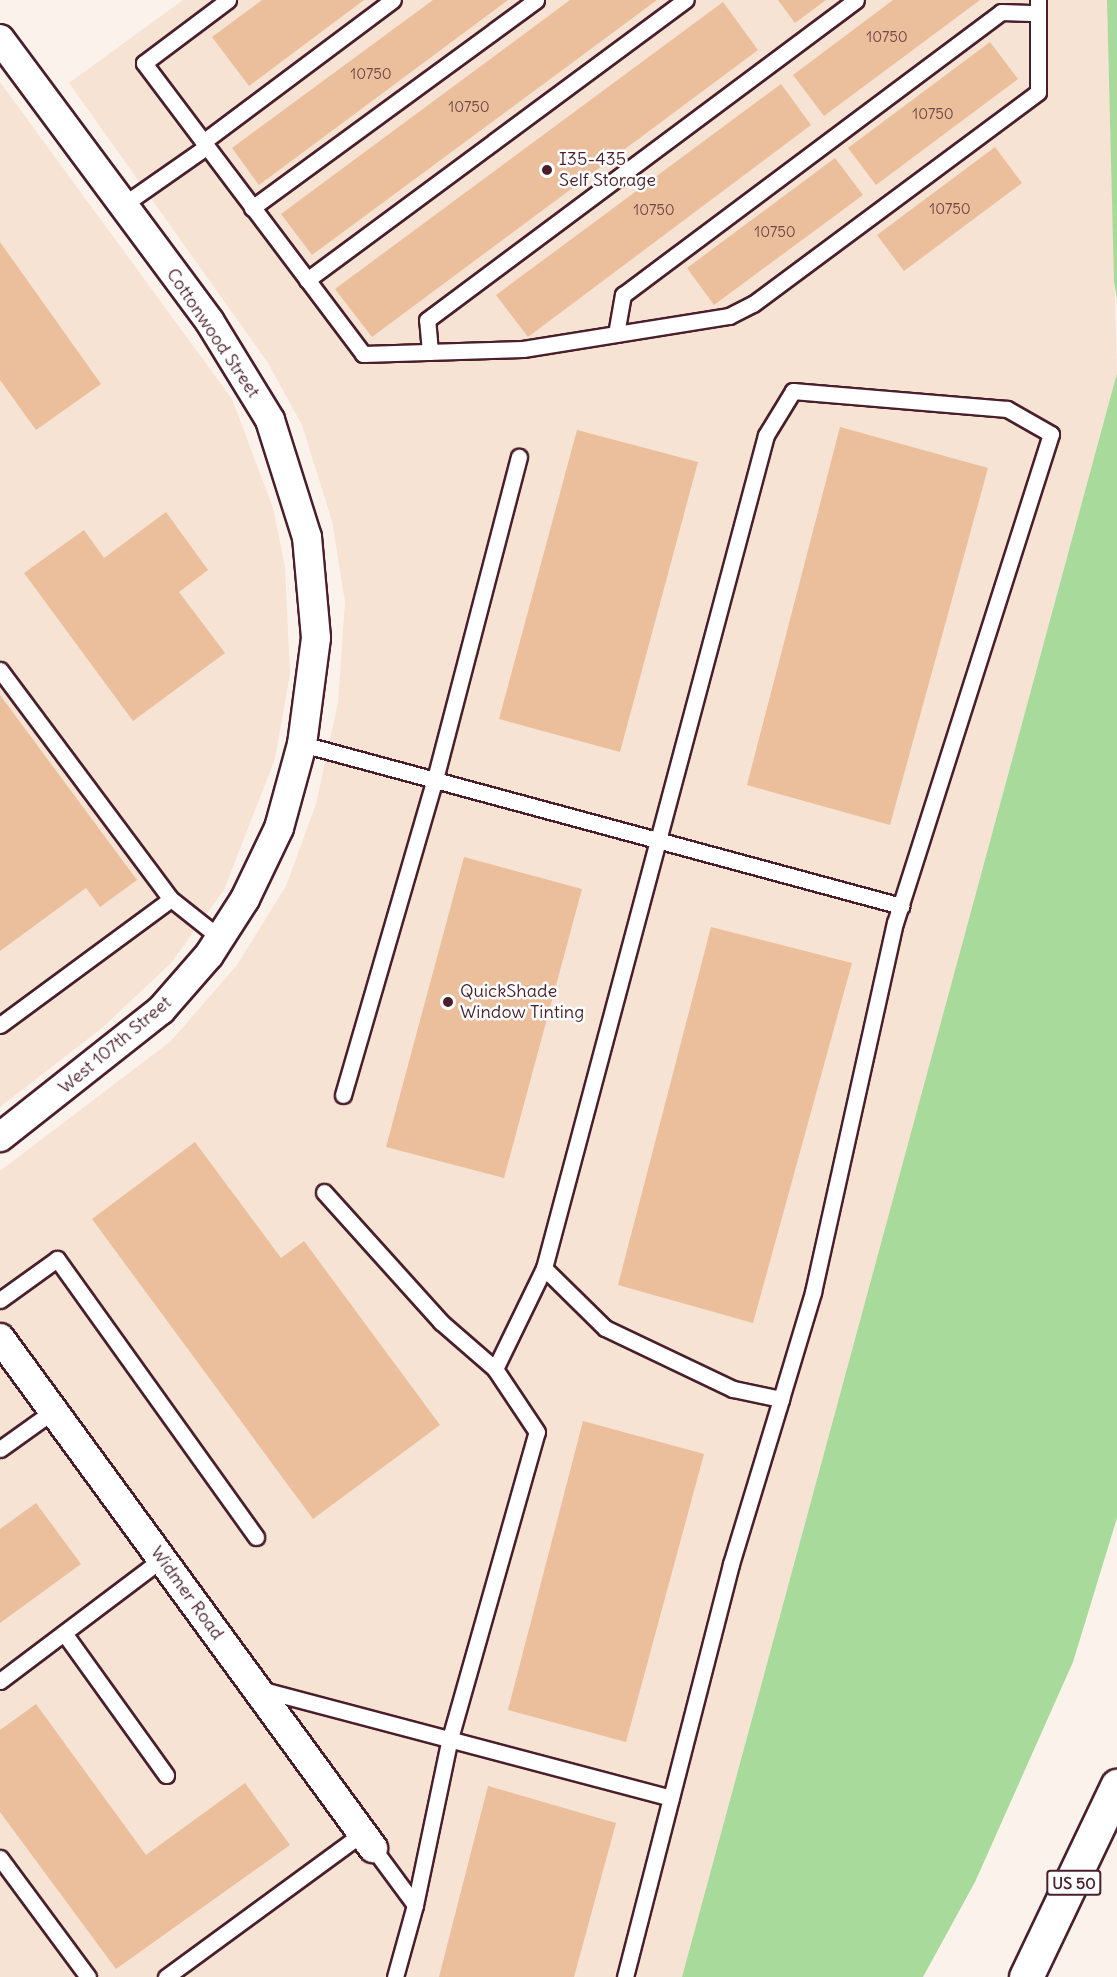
<!DOCTYPE html>
<style>
body{margin:0}
#map{position:relative;width:1117px;height:1977px;overflow:hidden;background:#fbf2eb;font-family:Delius,sans-serif}
div>[style]{position:absolute}
.built>*{inset:0;background:#f6e3d3}
.green>*{inset:0;background:#a7da9b}
.building>*{inset:0;background:#ebbf9b}
.roads{filter:drop-shadow(2px 0 #4a1f2b) drop-shadow(-2px 0 #4a1f2b) drop-shadow(0 2px #4a1f2b) drop-shadow(0 -2px #4a1f2b)}
.service>*{height:15px;margin:-7.5px;padding:0 7.5px;transform-origin:7.5px;border-radius:7.5px;background:#fff}
.minor>*{height:28px;margin:-14px;padding:0 14px;transform-origin:14px;border-radius:14px;background:#fff}
.motorway>*{height:33px;margin:-16.5px;padding:0 16.5px;transform-origin:16.5px;border-radius:16.5px;background:#fff}
.dots>*{width:16px;height:16px;translate:-50% -50%;box-sizing:border-box;border:3px solid #fff;border-radius:50%}
span{translate:-50% -50%;white-space:nowrap;text-align:center;line-height:1.15;-webkit-text-stroke:5px #fff;paint-order:stroke}
.number-label{font-size:15px;color:#724747}
.number-label span{-webkit-text-stroke-width:0}
.shield-label span{padding:2px 4px;background:#fff;border:2px solid;border-radius:4px;-webkit-text-stroke-width:0}
.shield-label{font-size:16px;color:#4a1f2b;font-weight:700}
.poi-label{font-size:18px;color:#4a1f2b}
.left{translate:0 -50%;text-align:left}
.street-label{font-size:18px;color:#4a1f2b}
</style>
<div id="map">
<div class="built">
<i style="clip-path:polygon(183px 0,1107px 0,1117px 373px,682px 1977px,0 1977px,0 1171px,171px 1041px,237px 965px,286px 886px,316px 804px,338px 703px,345px 602px,332px 521px,302px 425px,268px 363px,69px 83px)"></i>
<i style="clip-path:polygon(0 82px,232px 399px,273px 508px,285px 567px,290px 674px,275px 759px,224px 890px,171px 963px,102px 1028px,0 1107px)"></i>
</div>
<div class="green">
<i style="clip-path:polygon(1107px 0,1117px 0,1117px 299px,1114px 282px)"></i>
<i style="clip-path:polygon(1117px 373px,1117px 1518px,1073px 1662px,975px 1882px,923px 1977px,682px 1977px)"></i>
</div>
<div class="building">
<i style="clip-path:polygon(262px 0,364px 0,249px 86px,212px 37px)"></i>
<i style="clip-path:polygon(433px 0,508px 0,259px 185px,232px 148px)"></i>
<i style="clip-path:polygon(570px 0,657px 0,312px 255px,281px 214px)"></i>
<i style="clip-path:polygon(778px 0,826px 0,795px 23px)"></i>
<i style="clip-path:polygon(893px 0,980px 0,824px 116px,793px 75px)"></i>
<i style="clip-path:polygon(723px 2px,758px 50px,372px 337px,335px 289px)"></i>
<i style="clip-path:polygon(990px 42px,1018px 79px,876px 185px,848px 148px)"></i>
<i style="clip-path:polygon(781px 84px,811px 125px,528px 337px,496px 295px)"></i>
<i style="clip-path:polygon(995px 147px,1022px 183px,904px 271px,877px 235px)"></i>
<i style="clip-path:polygon(835px 158px,863px 195px,714px 305px,687px 268px)"></i>
<i style="clip-path:polygon(0 242px,101px 384px,36px 430px,0 380px)"></i>
<i style="clip-path:polygon(840px 427px,988px 468px,890px 825px,747px 785px)"></i>
<i style="clip-path:polygon(577px 430px,698px 462px,620px 752px,499px 719px)"></i>
<i style="clip-path:polygon(166px 512px,208px 570px,179px 592px,225px 653px,133px 721px,24px 573px,84px 530px,104px 558px)"></i>
<i style="clip-path:polygon(0 695px,137px 880px,100px 907px,86px 888px,0 951px)"></i>
<i style="clip-path:polygon(464px 857px,582px 889px,504px 1178px,386px 1147px)"></i>
<i style="clip-path:polygon(711px 927px,852px 963px,753px 1323px,618px 1285px)"></i>
<i style="clip-path:polygon(195px 1142px,281px 1258px,304px 1241px,440px 1425px,313px 1519px,92px 1219px)"></i>
<i style="clip-path:polygon(583px 1421px,704px 1454px,626px 1742px,508px 1710px)"></i>
<i style="clip-path:polygon(36px 1503px,81px 1564px,0 1623px,0 1529px)"></i>
<i style="clip-path:polygon(36px 1704px,146px 1855px,245px 1783px,290px 1845px,116px 1969px,0 1812px,0 1730px)"></i>
<i style="clip-path:polygon(488px 1786px,616px 1823px,574px 1977px,439px 1977px)"></i>
</div>
<div class="roads">
<div class="service">
<i style="left:228px;top:0;width:105px;rotate:143.1deg"></i>
<i style="left:144px;top:63px;width:364px;rotate:53deg"></i>
<i style="left:363px;top:354px;width:160px;rotate:-1.8deg"></i>
<i style="left:523px;top:349px;width:209px;rotate:-9.1deg"></i>
<i style="left:729px;top:316px;width:27px;rotate:-27deg"></i>
<i style="left:753px;top:304px;width:355px;rotate:-36.6deg"></i>
<i style="left:1038px;top:92px;width:92px;rotate:-90deg"></i>
<i style="left:203px;top:142px;width:237px;rotate:-36.8deg"></i>
<i style="left:123px;top:205px;width:101px;rotate:-34.9deg"></i>
<i style="left:252px;top:208px;width:352px;rotate:-36.2deg"></i>
<i style="left:307px;top:280px;width:471px;rotate:-36.5deg"></i>
<i style="left:616px;top:334px;width:40px;rotate:-80deg"></i>
<i style="left:623px;top:295px;width:472px;rotate:-36.8deg"></i>
<i style="left:1001px;top:12px;width:37px;rotate:2deg"></i>
<i style="left:430px;top:352px;width:32px;rotate:-95deg"></i>
<i style="left:427px;top:320px;width:535px;rotate:-36.72deg"></i>
<i style="left:0;top:670px;width:286px;rotate:53.3deg"></i>
<i style="left:171px;top:899px;width:63px;rotate:38.5deg"></i>
<i style="left:302px;top:744px;width:621px;rotate:15.13deg"></i>
<i style="left:0;top:1025px;width:212px;rotate:-36.4deg"></i>
<i style="left:343px;top:1095px;width:329px;rotate:-73.8deg"></i>
<i style="left:435px;top:779px;width:333px;rotate:-75.4deg"></i>
<i style="left:324px;top:1192px;width:175px;rotate:48deg"></i>
<i style="left:441px;top:1322px;width:72px;rotate:41deg"></i>
<i style="left:0;top:1300px;width:70px;rotate:-35.7deg"></i>
<i style="left:57px;top:1259px;width:342px;rotate:54.4deg"></i>
<i style="left:0;top:1449px;width:65px;rotate:-35.6deg"></i>
<i style="left:64px;top:1633px;width:175px;rotate:54.3deg"></i>
<i style="left:0;top:1681px;width:203px;rotate:-37deg"></i>
<i style="left:259px;top:1689px;width:426px;rotate:14.8deg"></i>
<i style="left:373px;top:1848px;width:71px;rotate:53.6deg"></i>
<i style="left:415px;top:1905px;width:75px;rotate:105.5deg"></i>
<i style="left:0;top:1858px;width:148px;rotate:53.5deg"></i>
<i style="left:415px;top:1905px;width:167px;rotate:-78.2deg"></i>
<i style="left:449px;top:1742px;width:322px;rotate:-74.2deg"></i>
<i style="left:537px;top:1432px;width:76px;rotate:-123.7deg"></i>
<i style="left:495px;top:1369px;width:112px;rotate:-64.1deg"></i>
<i style="left:166px;top:1977px;width:244px;rotate:-36.2deg"></i>
<i style="left:625px;top:1977px;width:426px;rotate:-75.6deg"></i>
<i style="left:731px;top:1564px;width:172px;rotate:-73.1deg"></i>
<i style="left:781px;top:1399px;width:112px;rotate:-73.3deg"></i>
<i style="left:813px;top:1292px;width:378px;rotate:-77.5deg"></i>
<i style="left:895px;top:923px;width:513px;rotate:-72.31deg"></i>
<i style="left:1051px;top:434px;width:51px;rotate:-150.4deg"></i>
<i style="left:1007px;top:409px;width:215px;rotate:-175.2deg"></i>
<i style="left:793px;top:391px;width:52px;rotate:121.5deg"></i>
<i style="left:766px;top:435px;width:862px;rotate:104.92deg"></i>
<i style="left:544px;top:1268px;width:86px;rotate:44.5deg"></i>
<i style="left:605px;top:1328px;width:142px;rotate:25.5deg"></i>
<i style="left:733px;top:1389px;width:49px;rotate:11.8deg"></i>
</div>
<div class="minor">
<i style="left:0;top:39px;width:352px;rotate:53.4deg"></i>
<i style="left:210px;top:322px;width:115px;rotate:58.5deg"></i>
<i style="left:270px;top:420px;width:123px;rotate:72.5deg"></i>
<i style="left:307px;top:537px;width:101px;rotate:84.9deg"></i>
<i style="left:316px;top:638px;width:107px;rotate:97.5deg"></i>
<i style="left:302px;top:744px;width:87px;rotate:105.3deg"></i>
<i style="left:279px;top:828px;width:79px;rotate:115.6deg"></i>
<i style="left:245px;top:899px;width:67px;rotate:122.7deg"></i>
<i style="left:209px;top:955px;width:73px;rotate:131.1deg"></i>
<i style="left:161px;top:1010px;width:205px;rotate:141.7deg"></i>
<i style="left:0;top:1338px;width:632px;rotate:53.82deg"></i>
</div>
<div class="motorway">
<i style="left:1026px;top:1977px;width:212px;rotate:-64.5deg"></i>
</div>
</div>
<div class="dots">
<i style="left:547px;top:170px;background:#4a1f2b"></i>
<i style="left:448px;top:1002px;background:#4a1f2b"></i>
</div>
<div class="number-label">
<span style="left:887px;top:37px">10750</span>
<span style="left:371px;top:74px">10750</span>
<span style="left:469px;top:107px">10750</span>
<span style="left:933px;top:114px">10750</span>
<span style="left:950px;top:209px">10750</span>
<span style="left:654px;top:210px">10750</span>
<span style="left:775px;top:232px">10750</span>
</div>
<div class="shield-label">
<span style="left:1074px;top:1883px">US 50</span>
</div>
<div class="poi-label">
<span class="left" style="left:559px;top:170px">I35-435<br>Self Storage</span>
<span class="left" style="left:460px;top:1002px">QuickShade<br>Window Tinting</span>
</div>
<div class="street-label">
<span style="left:213px;top:333px;rotate:56deg">Cottonwood Street</span>
<span style="left:115px;top:1045px;rotate:-40deg">West 107th Street</span>
<span style="left:187px;top:1593px;rotate:54deg">Widmer Road</span>
</div>
</div>
